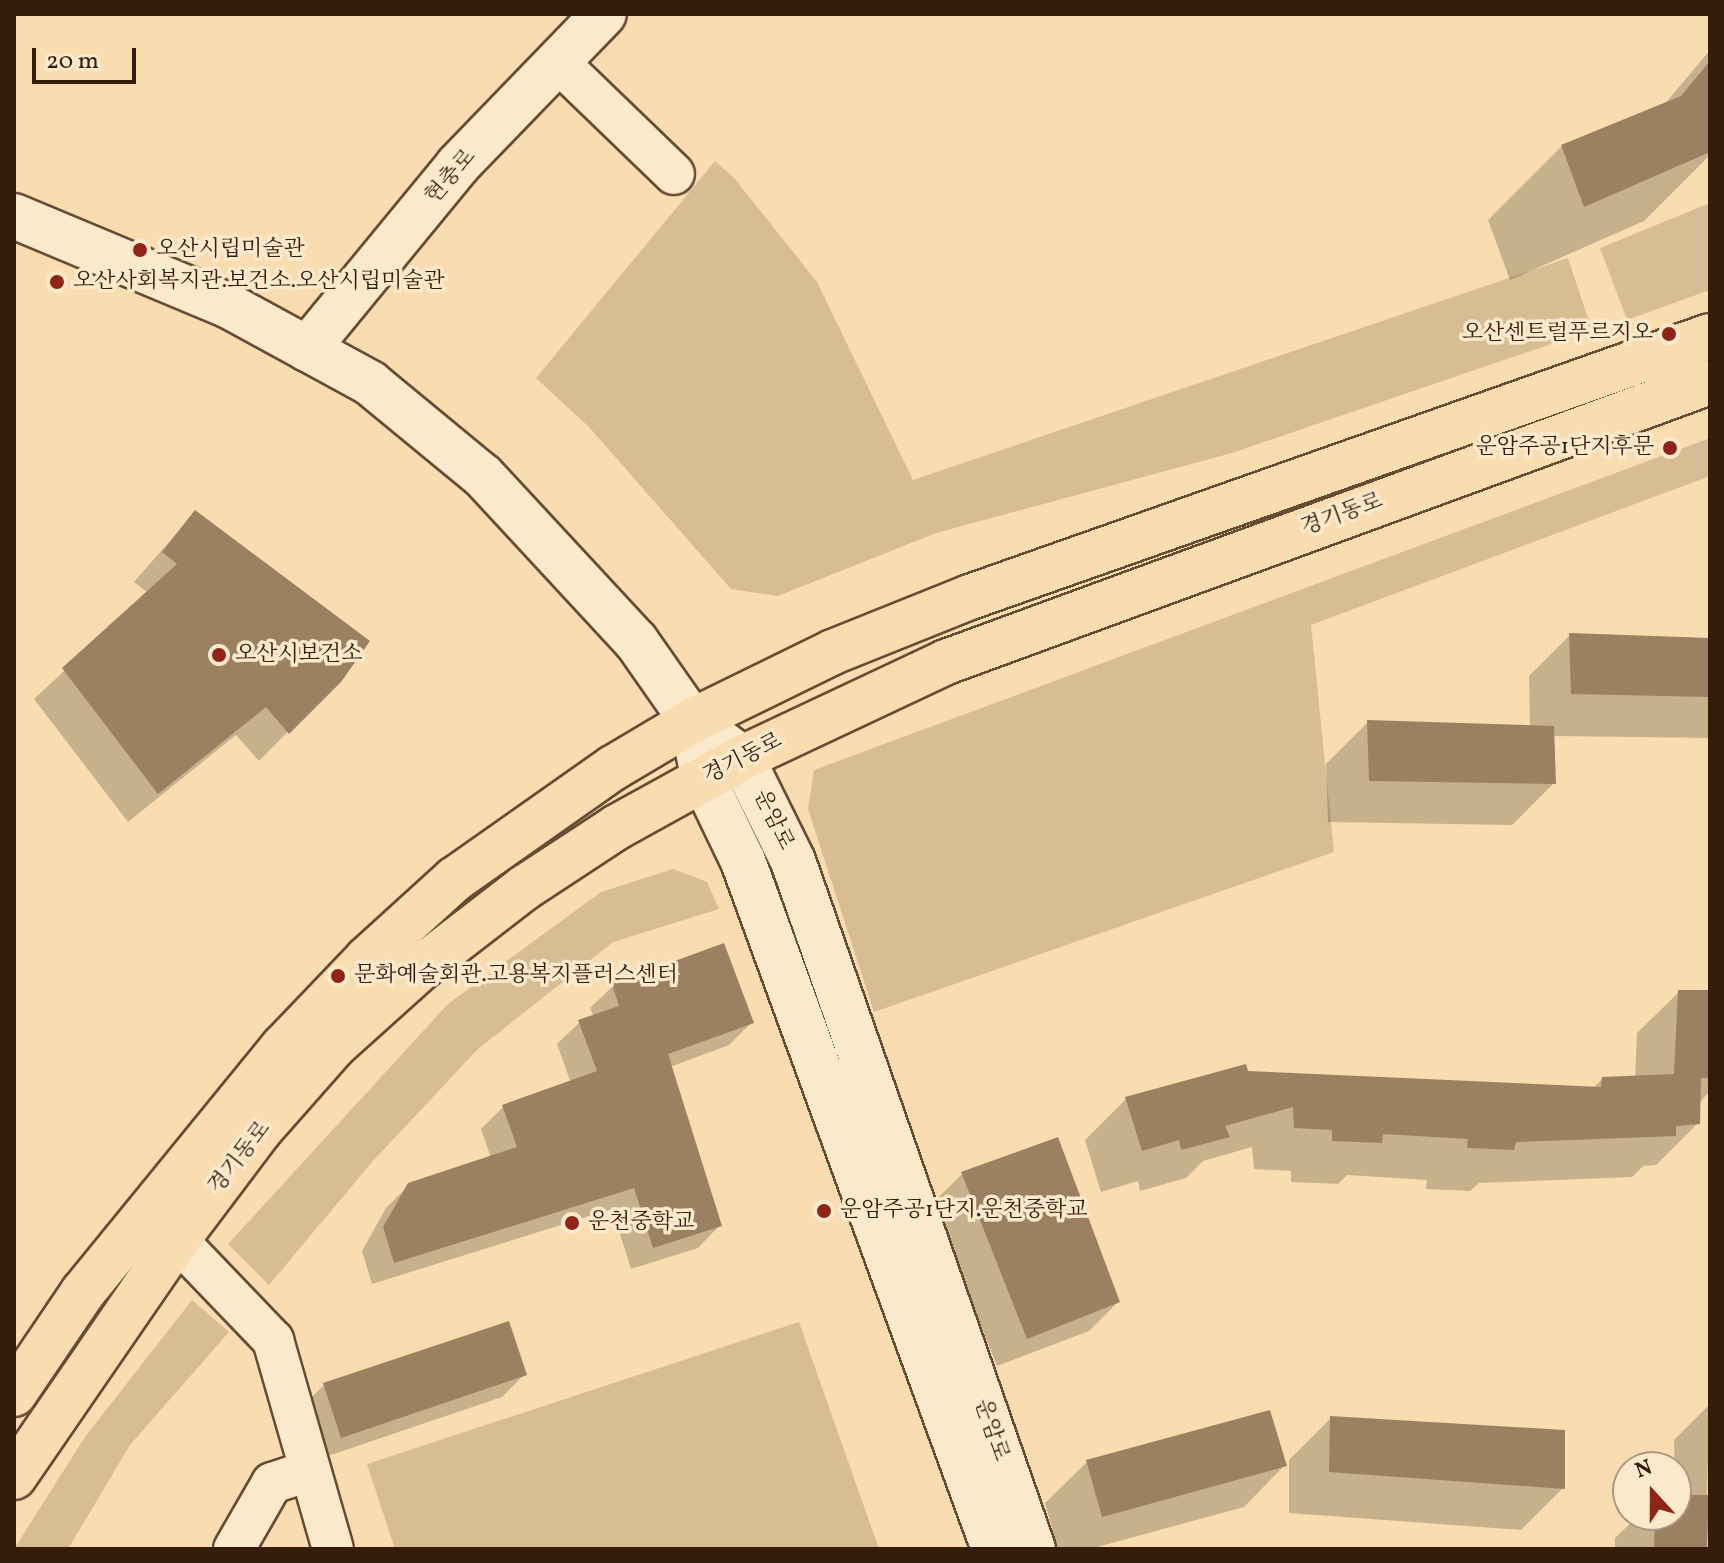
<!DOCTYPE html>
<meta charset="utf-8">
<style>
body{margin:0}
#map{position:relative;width:1724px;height:1563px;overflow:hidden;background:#f9ddb0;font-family:Vollkorn,"Noto Serif KR",serif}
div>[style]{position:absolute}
.green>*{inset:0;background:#d8bc94}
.shadow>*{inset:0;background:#0003}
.building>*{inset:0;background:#9b8061}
.roads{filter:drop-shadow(2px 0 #674c34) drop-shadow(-2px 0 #674c34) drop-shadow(0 2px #674c34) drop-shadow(0 -2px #674c34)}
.minor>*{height:40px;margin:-20px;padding:0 20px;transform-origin:20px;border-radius:20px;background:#fbe9cc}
.tertiary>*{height:44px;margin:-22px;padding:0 22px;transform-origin:22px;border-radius:22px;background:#fbe9cc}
.primary>*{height:44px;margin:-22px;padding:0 22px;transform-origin:22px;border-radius:22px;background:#f9ddb0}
.dots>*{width:22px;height:22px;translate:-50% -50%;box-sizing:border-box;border:4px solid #fbe9cc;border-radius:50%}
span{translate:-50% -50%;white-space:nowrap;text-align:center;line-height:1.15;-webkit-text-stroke:7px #fbe9cc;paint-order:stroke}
.street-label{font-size:22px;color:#361c0b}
.poi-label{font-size:22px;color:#361c0b}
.left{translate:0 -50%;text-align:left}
.right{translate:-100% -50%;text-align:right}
.frame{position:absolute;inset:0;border:16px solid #361c0b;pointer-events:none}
.north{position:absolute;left:1612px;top:1451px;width:80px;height:80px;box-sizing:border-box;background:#fbe9cc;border:2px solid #ac977f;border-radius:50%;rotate:339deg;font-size:22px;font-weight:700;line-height:32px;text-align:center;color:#361c0b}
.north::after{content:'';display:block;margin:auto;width:28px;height:36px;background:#8f2418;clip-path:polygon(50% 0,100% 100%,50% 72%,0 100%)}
.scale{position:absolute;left:32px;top:48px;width:104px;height:36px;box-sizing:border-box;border:4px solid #361c0b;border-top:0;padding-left:10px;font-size:24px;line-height:28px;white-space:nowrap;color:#361c0b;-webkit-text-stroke:6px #fbe9cc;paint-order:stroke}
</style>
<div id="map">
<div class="green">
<i style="clip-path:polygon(715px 161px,734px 178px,817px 282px,913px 480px,1568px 258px,1592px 330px,1232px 453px,936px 533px,778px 596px,731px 589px,589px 427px,536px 378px)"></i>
<i style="clip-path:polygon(1710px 203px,1710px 290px,1627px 320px,1600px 248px)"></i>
<i style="clip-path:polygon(1710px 438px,1710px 476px,1311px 625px,1334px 852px,874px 1012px,808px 809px,814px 770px)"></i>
<i style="clip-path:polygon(673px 869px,707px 882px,719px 909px,613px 942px,478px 1049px,372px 1162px,269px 1285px,228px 1244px,448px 1004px,601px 892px)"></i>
<i style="clip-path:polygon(192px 1300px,229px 1332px,130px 1445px,68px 1549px,14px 1549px,85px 1437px)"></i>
<i style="clip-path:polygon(799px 1322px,879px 1549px,395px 1549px,367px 1464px)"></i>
</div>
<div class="shadow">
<i style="clip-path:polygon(1710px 50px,1710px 155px,1644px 221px,1510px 280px,1488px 220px,1562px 146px,1664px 105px)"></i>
<i style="clip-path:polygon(195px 512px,339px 680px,259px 761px,236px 735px,128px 822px,34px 699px,148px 593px,134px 582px)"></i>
<i style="clip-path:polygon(1570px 635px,1710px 640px,1710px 738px,1553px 736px,1554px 783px,1512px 825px,1328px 822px,1326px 764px,1368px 722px,1530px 728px,1529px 676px)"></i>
<i style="clip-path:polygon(613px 986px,751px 1023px,729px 1045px,670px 1067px,720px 1225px,698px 1248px,631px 1269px,612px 1209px,372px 1284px,362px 1251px,386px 1208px,409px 1185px,491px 1158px,481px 1129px,503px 1107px,571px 1083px,557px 1044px,580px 1022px,594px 1017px,590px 1008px)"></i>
<i style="clip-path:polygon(1679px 992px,1710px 992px,1710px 1091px,1699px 1103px,1698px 1123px,1656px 1165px,1643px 1166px,1632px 1177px,1479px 1183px,1470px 1191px,1426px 1189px,1427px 1180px,1347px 1175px,1338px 1184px,1291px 1182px,1291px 1171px,1254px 1169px,1252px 1147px,1203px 1161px,1186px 1178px,1140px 1191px,1138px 1181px,1101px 1192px,1085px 1140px,1126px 1099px,1246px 1073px,1593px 1088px,1602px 1079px,1635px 1078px,1637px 1033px)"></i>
<i style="clip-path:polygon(963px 1173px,1118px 1302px,1089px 1331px,997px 1366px,933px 1203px)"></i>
<i style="clip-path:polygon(524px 1375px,502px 1397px,319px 1459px,302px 1407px,324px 1385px)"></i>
<i style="clip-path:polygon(1710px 1404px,1705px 1549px,1615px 1549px,1615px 1538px,1639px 1515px,1676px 1515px,1674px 1440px)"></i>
<i style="clip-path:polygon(1331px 1418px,1563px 1488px,1521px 1530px,1289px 1513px,1289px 1460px)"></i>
<i style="clip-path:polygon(1087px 1462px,1285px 1465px,1244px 1507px,1090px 1549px,1058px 1549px,1045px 1503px)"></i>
</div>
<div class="building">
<i style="clip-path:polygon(1710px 61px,1710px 152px,1584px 207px,1561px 145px,1681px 96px)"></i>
<i style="clip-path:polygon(195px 510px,370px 641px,341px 682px,289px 734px,266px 707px,158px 794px,62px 668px,177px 564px,162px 552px)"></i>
<i style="clip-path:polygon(1569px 633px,1710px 638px,1710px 697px,1571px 694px)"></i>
<i style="clip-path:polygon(1367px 720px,1554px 726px,1556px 784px,1369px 781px)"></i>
<i style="clip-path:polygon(724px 943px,754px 1023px,668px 1054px,722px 1226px,653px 1248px,634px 1188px,394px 1263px,383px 1227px,408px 1183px,517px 1147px,502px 1105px,597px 1071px,578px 1020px,619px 1006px,612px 984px)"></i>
<i style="clip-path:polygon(1678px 990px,1710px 990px,1710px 1078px,1701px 1078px,1700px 1124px,1676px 1126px,1676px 1136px,1516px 1142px,1514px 1150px,1467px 1148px,1468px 1139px,1383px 1134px,1382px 1143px,1332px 1141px,1332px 1130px,1294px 1128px,1293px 1107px,1225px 1126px,1230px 1137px,1181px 1150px,1179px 1140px,1142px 1151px,1125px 1097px,1246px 1064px,1248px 1071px,1601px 1087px,1602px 1077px,1674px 1074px)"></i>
<i style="clip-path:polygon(1058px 1137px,1120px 1302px,1027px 1339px,961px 1172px)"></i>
<i style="clip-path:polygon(509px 1321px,527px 1375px,341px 1438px,323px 1383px)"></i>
<i style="clip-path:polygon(1270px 1410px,1287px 1466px,1102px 1517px,1086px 1460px)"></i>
<i style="clip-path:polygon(1330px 1416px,1565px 1430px,1565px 1489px,1329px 1472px)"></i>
<i style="clip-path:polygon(1676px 1495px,1709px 1495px,1707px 1549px,1654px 1549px,1655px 1515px,1676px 1515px)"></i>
</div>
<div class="roads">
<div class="minor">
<i style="left:558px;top:62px;width:161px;rotate:44deg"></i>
<i style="left:177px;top:1240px;width:139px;rotate:46.2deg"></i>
<i style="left:273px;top:1340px;width:217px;rotate:74deg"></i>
<i style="left:234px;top:1549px;width:76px;rotate:-60.1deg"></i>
<i style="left:272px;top:1483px;width:40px;rotate:-18deg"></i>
</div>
<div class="tertiary">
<i style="left:14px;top:216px;width:233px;rotate:22.7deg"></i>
<i style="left:229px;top:306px;width:161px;rotate:28.6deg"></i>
<i style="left:370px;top:383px;width:146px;rotate:39.5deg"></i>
<i style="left:483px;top:476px;width:225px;rotate:47.2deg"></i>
<i style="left:636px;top:641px;width:98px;rotate:55deg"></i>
<i style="left:692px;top:721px;width:62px;rotate:36.5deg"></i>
<i style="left:742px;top:758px;width:115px;rotate:63.7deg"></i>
<i style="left:793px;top:861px;width:729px;rotate:70.77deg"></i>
<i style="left:307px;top:349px;width:238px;rotate:-50.6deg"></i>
<i style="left:458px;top:165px;width:210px;rotate:-46deg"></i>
<i style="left:696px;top:741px;width:38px;rotate:79deg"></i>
<i style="left:703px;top:778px;width:92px;rotate:64.3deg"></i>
<i style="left:743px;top:861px;width:732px;rotate:69.96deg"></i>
</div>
<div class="primary">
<i style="left:14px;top:1394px;width:123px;rotate:-55.9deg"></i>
<i style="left:83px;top:1292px;width:316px;rotate:-50.8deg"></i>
<i style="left:283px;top:1047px;width:122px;rotate:-46.3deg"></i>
<i style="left:367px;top:959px;width:119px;rotate:-42.3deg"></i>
<i style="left:455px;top:879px;width:193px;rotate:-35.1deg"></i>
<i style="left:613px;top:768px;width:92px;rotate:-30.7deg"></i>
<i style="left:692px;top:721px;width:157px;rotate:-26.1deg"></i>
<i style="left:833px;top:652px;width:148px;rotate:-21.9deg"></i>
<i style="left:970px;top:597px;width:785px;rotate:-19.43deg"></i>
<i style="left:14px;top:1477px;width:288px;rotate:-55.5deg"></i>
<i style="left:177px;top:1240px;width:136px;rotate:-53deg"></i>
<i style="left:259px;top:1131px;width:113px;rotate:-48.6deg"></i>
<i style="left:334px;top:1046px;width:120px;rotate:-42deg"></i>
<i style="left:423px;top:966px;width:128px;rotate:-37.7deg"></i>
<i style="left:524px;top:888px;width:111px;rotate:-33.3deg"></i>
<i style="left:617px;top:827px;width:143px;rotate:-28.9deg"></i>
<i style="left:742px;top:758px;width:225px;rotate:-25.2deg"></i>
<i style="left:946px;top:662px;width:814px;rotate:-20.13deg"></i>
</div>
</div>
<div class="dots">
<i style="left:140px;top:250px;background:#8f2418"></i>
<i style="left:57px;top:282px;background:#8f2418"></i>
<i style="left:1669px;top:334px;background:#8f2418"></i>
<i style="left:1670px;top:448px;background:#8f2418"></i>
<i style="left:219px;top:655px;background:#8f2418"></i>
<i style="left:338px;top:976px;background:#8f2418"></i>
<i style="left:824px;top:1211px;background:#8f2418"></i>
<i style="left:572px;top:1223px;background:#8f2418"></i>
</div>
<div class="street-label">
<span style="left:451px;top:177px;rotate:-49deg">현충로</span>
<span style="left:1342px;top:515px;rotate:-20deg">경기동로</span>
<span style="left:743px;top:759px;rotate:-27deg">경기동로</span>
<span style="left:773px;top:820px;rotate:64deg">운암로</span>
<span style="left:240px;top:1158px;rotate:-52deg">경기동로</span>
<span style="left:991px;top:1430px;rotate:71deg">운암로</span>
</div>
<div class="poi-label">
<span class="left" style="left:156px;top:250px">오산시립미술관</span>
<span class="left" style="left:73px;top:282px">오산사회복지관.보건소.오산시립미술관</span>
<span class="right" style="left:1653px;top:334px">오산센트럴푸르지오</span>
<span class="right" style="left:1654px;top:448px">운암주공1단지후문</span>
<span class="left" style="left:235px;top:655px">오산시보건소</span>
<span class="left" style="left:354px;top:976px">문화예술회관.고용복지플러스센터</span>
<span class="left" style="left:840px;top:1211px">운암주공1단지.운천중학교</span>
<span class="left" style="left:588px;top:1223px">운천중학교</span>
</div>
<div class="frame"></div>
<div class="north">N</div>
<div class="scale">20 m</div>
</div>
